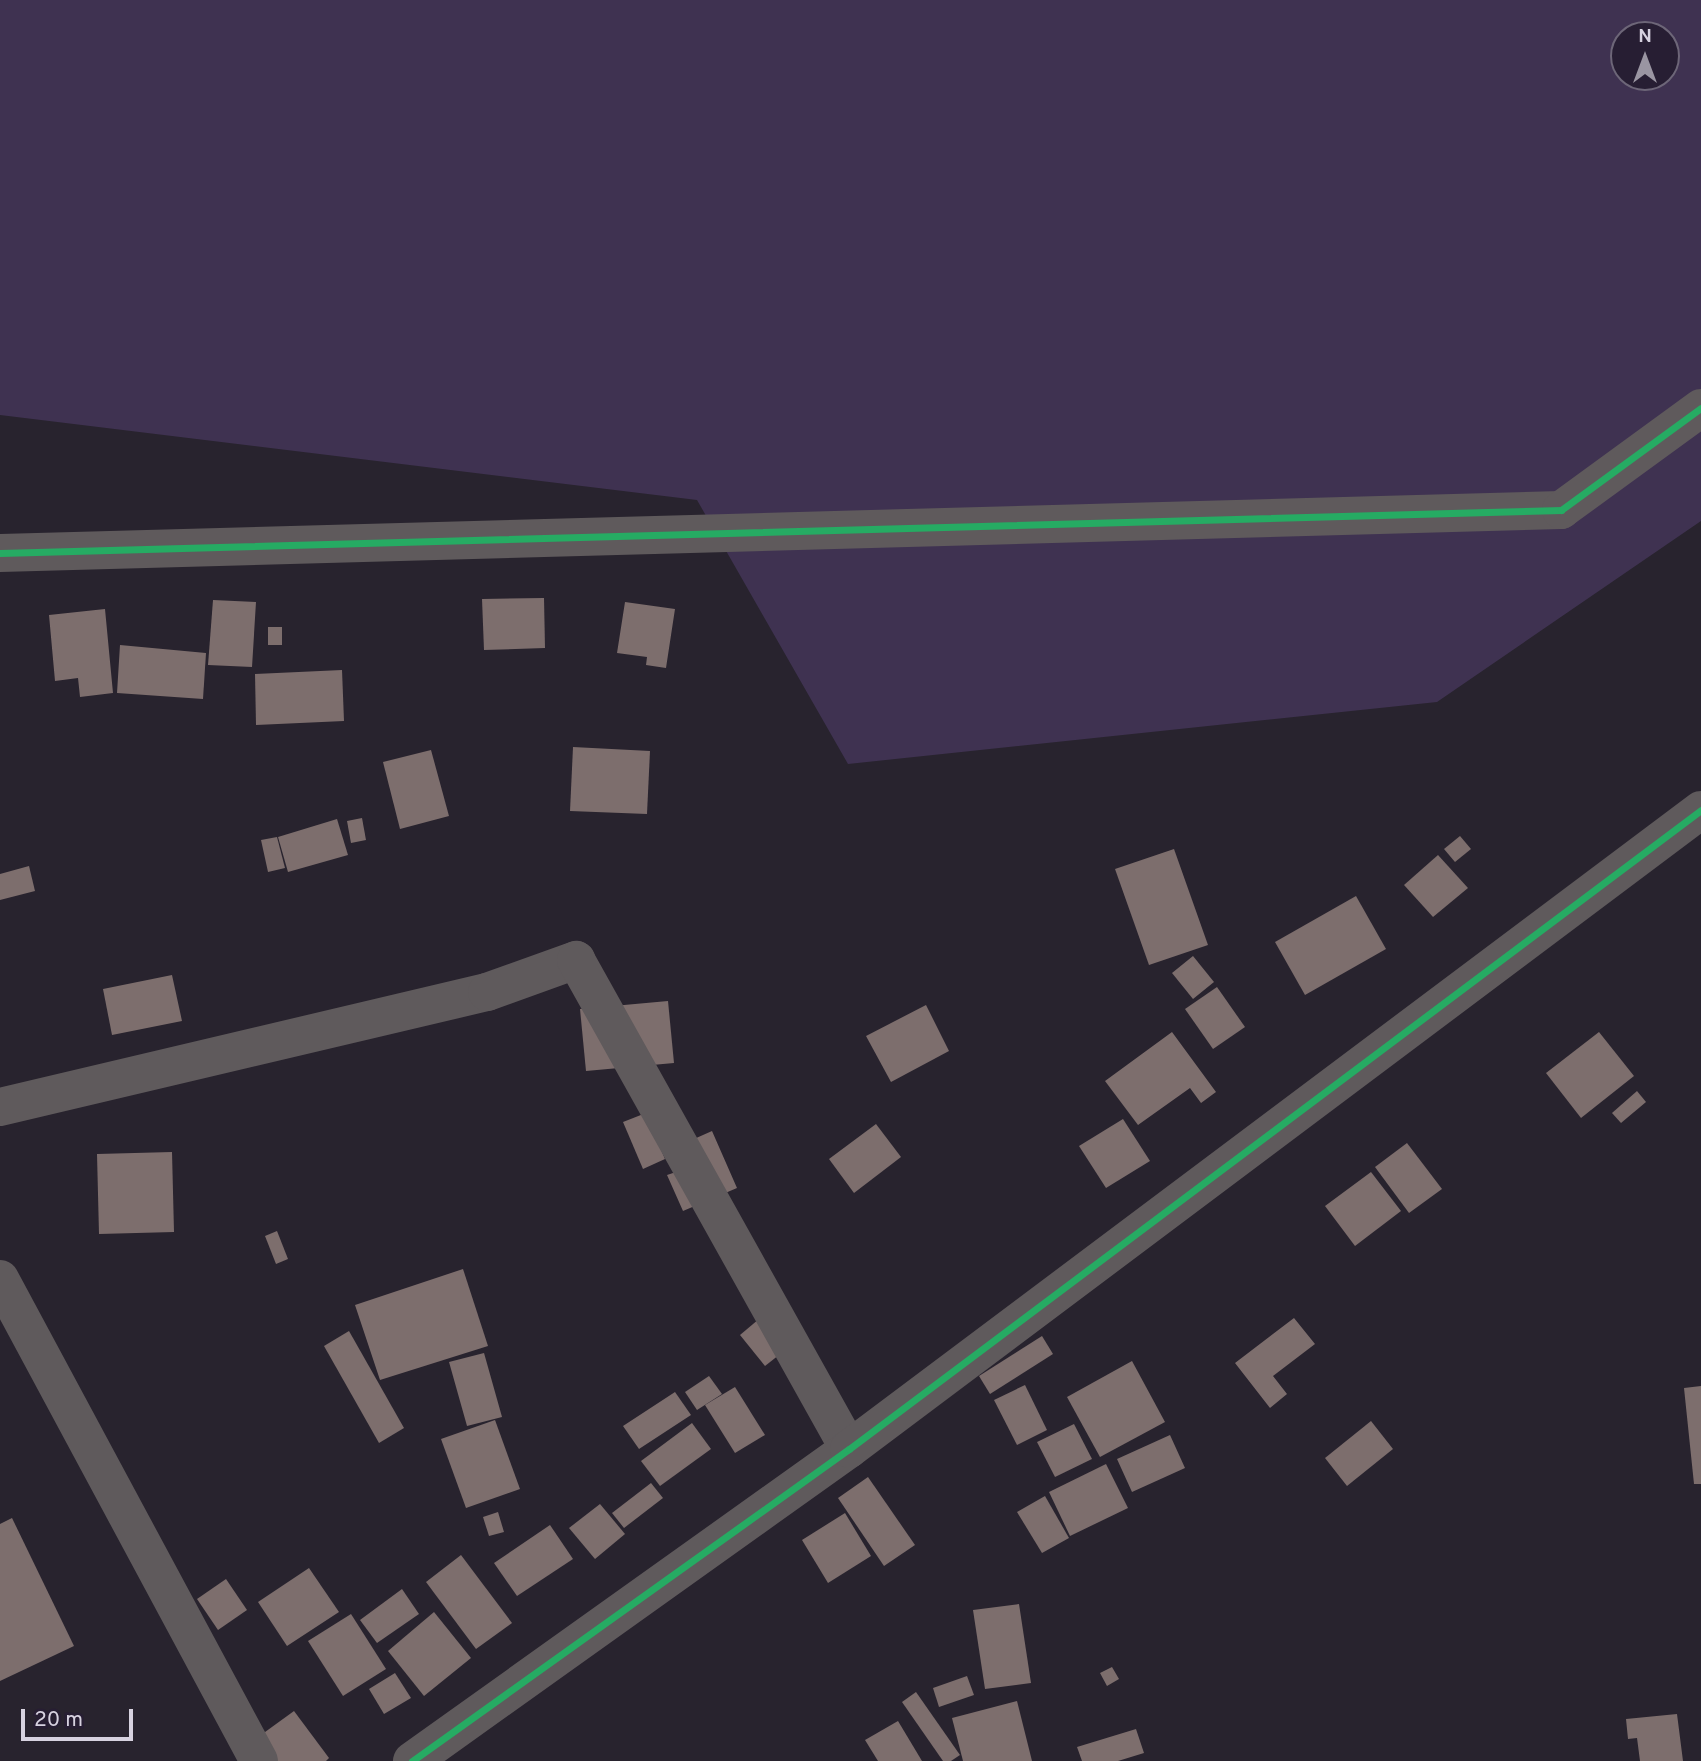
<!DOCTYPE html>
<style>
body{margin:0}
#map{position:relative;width:1701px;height:1761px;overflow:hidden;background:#28232e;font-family:Overpass,sans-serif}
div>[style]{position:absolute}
.green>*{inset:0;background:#3f3251}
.building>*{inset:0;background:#7d6e6d}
.minor>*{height:38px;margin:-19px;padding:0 19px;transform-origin:19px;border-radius:19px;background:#5f5a5c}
.cycleway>*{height:7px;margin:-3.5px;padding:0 3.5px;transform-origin:3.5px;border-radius:3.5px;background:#26ab63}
span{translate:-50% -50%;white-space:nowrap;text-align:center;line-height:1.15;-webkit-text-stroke:7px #271e33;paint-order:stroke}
.north{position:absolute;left:1610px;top:21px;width:70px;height:70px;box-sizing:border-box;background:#271e33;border:2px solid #6d6678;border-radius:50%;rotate:0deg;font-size:19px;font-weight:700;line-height:28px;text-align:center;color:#d7d2e0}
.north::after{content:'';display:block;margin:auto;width:24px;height:32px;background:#9a95a2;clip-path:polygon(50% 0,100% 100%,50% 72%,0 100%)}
.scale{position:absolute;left:21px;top:1709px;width:112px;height:32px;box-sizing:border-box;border:4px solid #d7d2e0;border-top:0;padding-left:9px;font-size:21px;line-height:24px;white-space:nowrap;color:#d7d2e0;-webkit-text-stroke:5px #271e33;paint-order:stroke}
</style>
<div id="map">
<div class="green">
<i style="clip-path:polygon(evenodd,0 0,1701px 0,1701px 521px,1437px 702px,848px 764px,697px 500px,0 415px,0 0,1624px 35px,1666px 35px,1666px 77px,1624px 77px,1624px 35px)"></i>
</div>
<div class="building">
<i style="clip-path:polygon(544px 598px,545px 648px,484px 650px,482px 599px)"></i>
<i style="clip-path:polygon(213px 600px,256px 602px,252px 667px,208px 665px)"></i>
<i style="clip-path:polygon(625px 602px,675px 609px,666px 668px,646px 665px,647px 657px,617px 653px)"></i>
<i style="clip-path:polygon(105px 609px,113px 693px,80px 697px,78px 678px,55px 681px,49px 615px)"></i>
<i style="clip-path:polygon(268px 627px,282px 627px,282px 645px,268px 645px)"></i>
<i style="clip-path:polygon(120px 645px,206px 653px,203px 699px,117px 693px)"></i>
<i style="clip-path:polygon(342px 670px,344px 721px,256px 725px,255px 674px)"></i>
<i style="clip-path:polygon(573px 747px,650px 751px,647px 814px,570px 811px)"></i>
<i style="clip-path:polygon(431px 750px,449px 816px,400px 829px,383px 762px)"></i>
<i style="clip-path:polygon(362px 818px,366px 840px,351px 843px,347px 821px)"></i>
<i style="clip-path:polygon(337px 819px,348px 855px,288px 872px,278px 837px)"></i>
<i style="clip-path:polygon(1460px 836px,1471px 849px,1455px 862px,1444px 849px)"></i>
<i style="clip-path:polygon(277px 837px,285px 868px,268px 872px,261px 840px)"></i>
<i style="clip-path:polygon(1174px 849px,1208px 945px,1149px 965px,1115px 869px)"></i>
<i style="clip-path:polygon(1438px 855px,1468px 888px,1433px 917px,1404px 885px)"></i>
<i style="clip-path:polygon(29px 866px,35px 891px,0 900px,0 874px)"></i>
<i style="clip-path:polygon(1356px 896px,1386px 949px,1305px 995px,1275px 942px)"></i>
<i style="clip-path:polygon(1193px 956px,1214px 982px,1193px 999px,1172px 973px)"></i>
<i style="clip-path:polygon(172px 975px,182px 1021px,112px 1035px,103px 989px)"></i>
<i style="clip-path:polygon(1217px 987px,1245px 1027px,1213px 1049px,1185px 1009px)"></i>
<i style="clip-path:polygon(668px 1001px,674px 1063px,586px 1071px,580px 1009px)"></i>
<i style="clip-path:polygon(926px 1005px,949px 1051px,891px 1082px,866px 1036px)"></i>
<i style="clip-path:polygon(1172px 1032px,1216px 1092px,1201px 1103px,1190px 1088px,1138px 1125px,1105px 1081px)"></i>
<i style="clip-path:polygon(1599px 1032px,1634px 1076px,1581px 1118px,1546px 1073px)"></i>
<i style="clip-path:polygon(1637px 1091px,1646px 1102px,1621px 1123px,1612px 1113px)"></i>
<i style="clip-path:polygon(646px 1113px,665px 1159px,643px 1169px,623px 1122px)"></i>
<i style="clip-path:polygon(1123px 1119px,1150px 1161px,1106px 1188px,1079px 1146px)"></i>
<i style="clip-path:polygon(876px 1124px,901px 1157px,854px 1193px,829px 1159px)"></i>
<i style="clip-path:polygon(712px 1131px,737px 1188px,683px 1211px,667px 1175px,676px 1172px,667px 1151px)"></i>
<i style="clip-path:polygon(1407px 1143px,1442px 1189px,1409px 1213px,1375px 1167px)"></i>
<i style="clip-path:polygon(172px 1152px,174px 1232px,99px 1234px,97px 1154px)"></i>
<i style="clip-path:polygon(1371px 1172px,1401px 1211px,1355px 1246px,1325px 1206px)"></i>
<i style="clip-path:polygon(277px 1231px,288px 1259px,276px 1264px,265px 1236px)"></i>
<i style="clip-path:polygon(463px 1269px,488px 1346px,380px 1380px,355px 1305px)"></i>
<i style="clip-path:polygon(772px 1308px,798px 1340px,765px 1366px,740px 1335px)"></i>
<i style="clip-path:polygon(1294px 1318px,1315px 1344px,1273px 1376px,1287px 1394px,1270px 1408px,1235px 1363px)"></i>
<i style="clip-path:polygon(349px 1331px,404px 1428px,379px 1443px,324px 1346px)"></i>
<i style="clip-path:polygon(1042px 1336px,1053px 1354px,990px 1394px,979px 1376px)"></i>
<i style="clip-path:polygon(484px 1353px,502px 1417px,467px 1426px,449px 1362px)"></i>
<i style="clip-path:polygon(1132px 1361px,1165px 1422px,1100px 1457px,1067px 1397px)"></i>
<i style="clip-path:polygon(709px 1376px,722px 1394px,697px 1410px,685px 1392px)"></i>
<i style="clip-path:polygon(1025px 1385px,1047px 1430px,1017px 1445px,994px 1400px)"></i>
<i style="clip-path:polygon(1701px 1386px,1701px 1484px,1694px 1484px,1684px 1388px)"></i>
<i style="clip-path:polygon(735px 1387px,765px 1435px,735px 1453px,705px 1405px)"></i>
<i style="clip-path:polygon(675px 1392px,691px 1415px,639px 1449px,623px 1426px)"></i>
<i style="clip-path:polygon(495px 1420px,520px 1489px,466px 1508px,441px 1439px)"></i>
<i style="clip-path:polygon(1371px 1421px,1393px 1449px,1347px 1486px,1325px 1458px)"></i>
<i style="clip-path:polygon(692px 1423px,711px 1449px,660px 1486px,641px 1461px)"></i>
<i style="clip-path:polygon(1074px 1424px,1092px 1459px,1055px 1477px,1037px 1442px)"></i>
<i style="clip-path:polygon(1170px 1435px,1185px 1468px,1132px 1492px,1117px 1459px)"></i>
<i style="clip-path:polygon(1106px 1464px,1128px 1508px,1070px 1536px,1049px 1492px)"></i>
<i style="clip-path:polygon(868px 1477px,915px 1545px,884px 1566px,838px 1498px)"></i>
<i style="clip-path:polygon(651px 1483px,663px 1498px,624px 1528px,612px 1513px)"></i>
<i style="clip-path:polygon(1045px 1496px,1069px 1538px,1042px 1553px,1017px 1512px)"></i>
<i style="clip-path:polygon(600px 1504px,625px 1534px,595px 1559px,569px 1528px)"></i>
<i style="clip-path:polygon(498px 1512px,504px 1532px,489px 1536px,483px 1517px)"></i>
<i style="clip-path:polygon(845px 1513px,871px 1556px,828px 1583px,802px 1540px)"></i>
<i style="clip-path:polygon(12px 1518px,74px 1646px,0 1681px,0 1524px)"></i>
<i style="clip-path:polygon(550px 1525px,573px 1559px,517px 1596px,494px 1563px)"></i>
<i style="clip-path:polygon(461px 1555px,512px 1623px,476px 1649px,426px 1582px)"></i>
<i style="clip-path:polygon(309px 1568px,339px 1612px,287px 1646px,258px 1602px)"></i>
<i style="clip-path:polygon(226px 1579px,247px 1610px,218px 1630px,197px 1599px)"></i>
<i style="clip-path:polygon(402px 1589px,419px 1614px,377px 1643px,360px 1620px)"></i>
<i style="clip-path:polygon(1019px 1604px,1031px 1683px,985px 1689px,973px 1610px)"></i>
<i style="clip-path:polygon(434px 1612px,471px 1658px,424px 1696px,388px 1651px)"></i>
<i style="clip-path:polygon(351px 1614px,386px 1669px,343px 1696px,308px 1641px)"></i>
<i style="clip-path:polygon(1112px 1667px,1119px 1679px,1107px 1686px,1100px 1673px)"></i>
<i style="clip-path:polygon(395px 1673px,411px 1698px,384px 1714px,369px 1689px)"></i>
<i style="clip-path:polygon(967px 1676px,974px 1695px,939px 1707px,933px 1688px)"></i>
<i style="clip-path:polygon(916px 1692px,960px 1755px,951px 1761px,943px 1761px,902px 1702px)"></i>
<i style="clip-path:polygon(1017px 1701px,1032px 1761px,963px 1761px,952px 1718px)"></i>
<i style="clip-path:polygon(294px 1711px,329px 1758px,326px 1761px,263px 1761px,250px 1743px)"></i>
<i style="clip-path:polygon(1677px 1714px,1683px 1761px,1640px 1761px,1637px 1738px,1628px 1739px,1626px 1719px)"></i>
<i style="clip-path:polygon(898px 1721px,922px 1761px,878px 1761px,865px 1740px)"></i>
<i style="clip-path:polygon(1136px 1729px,1144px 1753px,1118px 1761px,1082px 1761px,1077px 1747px)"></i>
</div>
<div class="minor">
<i style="left:0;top:553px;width:1562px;rotate:-1.58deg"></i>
<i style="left:1561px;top:510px;width:173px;rotate:-36.1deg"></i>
<i style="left:0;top:1107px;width:500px;rotate:-13.29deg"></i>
<i style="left:487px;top:992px;width:95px;rotate:-19.8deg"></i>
<i style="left:576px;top:960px;width:560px;rotate:60.83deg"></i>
<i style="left:0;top:1279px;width:547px;rotate:61.75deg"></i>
<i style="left:412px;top:1761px;width:537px;rotate:-35.53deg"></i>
<i style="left:849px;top:1449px;width:1065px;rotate:-36.87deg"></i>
</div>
<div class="cycleway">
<i style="left:0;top:553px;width:1562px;rotate:-1.58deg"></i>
<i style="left:1561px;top:510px;width:173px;rotate:-36.1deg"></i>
<i style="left:412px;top:1761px;width:537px;rotate:-35.53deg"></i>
<i style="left:849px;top:1449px;width:1065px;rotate:-36.87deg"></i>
</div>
<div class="north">N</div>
<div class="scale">20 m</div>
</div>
